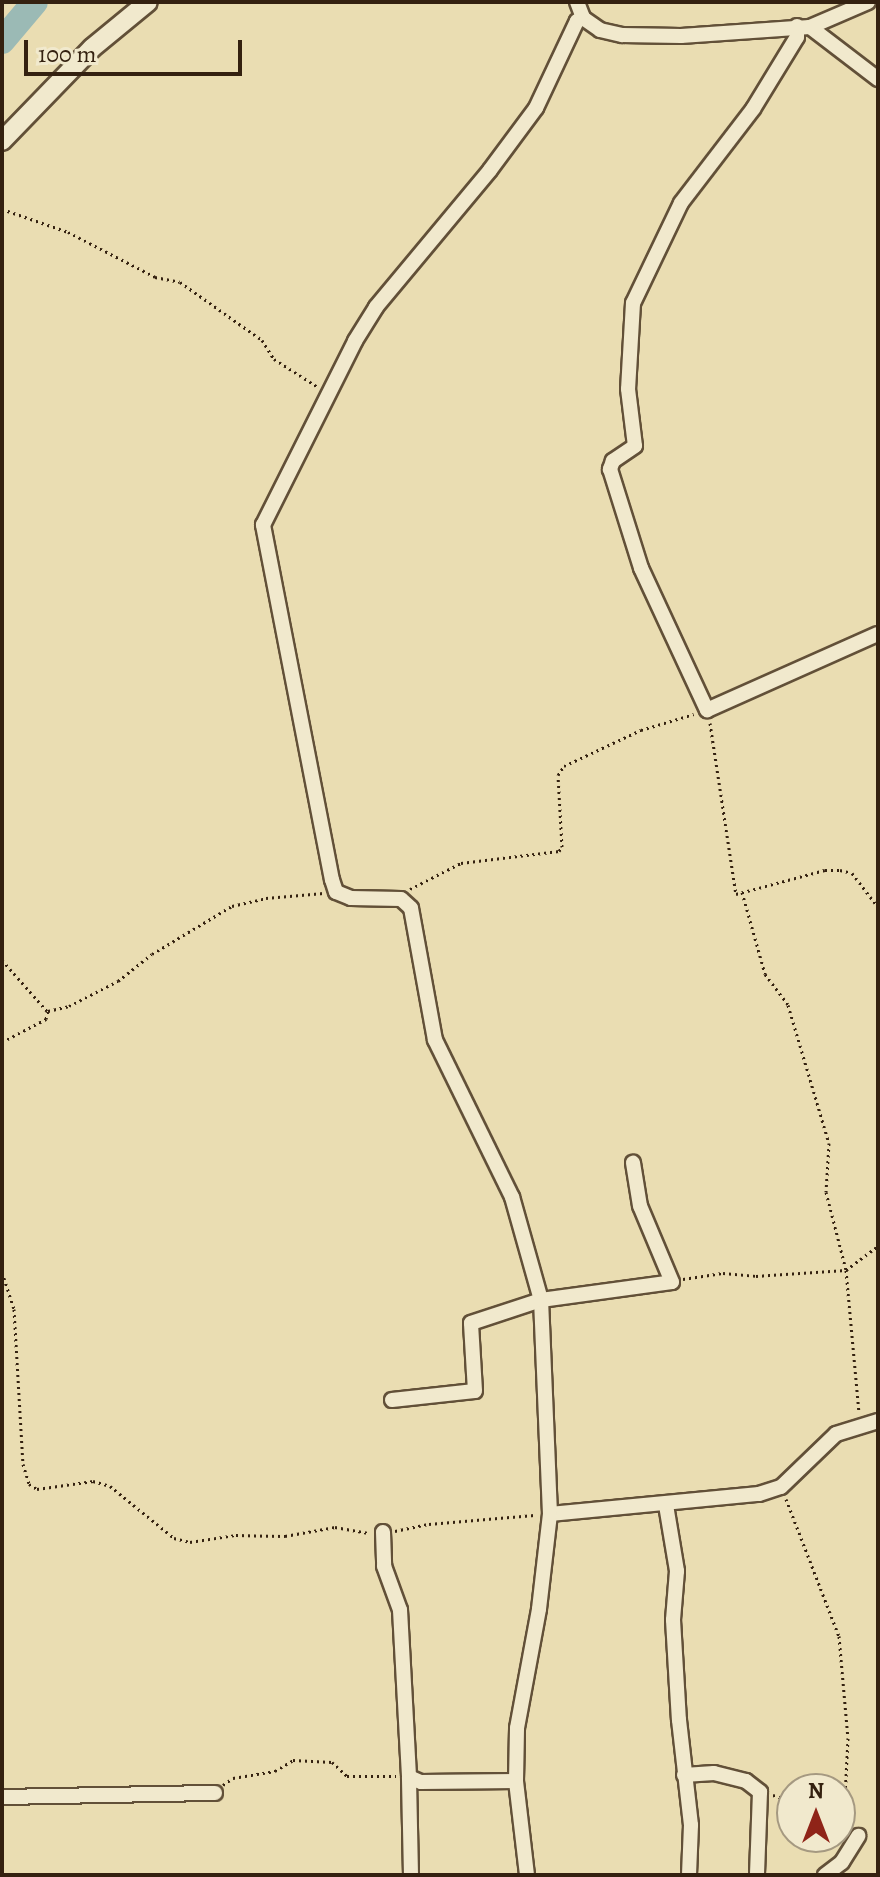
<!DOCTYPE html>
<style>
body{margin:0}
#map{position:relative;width:880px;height:1877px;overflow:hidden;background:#eaddb2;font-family:Alegreya,serif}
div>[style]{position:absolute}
.river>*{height:26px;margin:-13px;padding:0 13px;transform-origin:13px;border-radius:13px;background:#9bbab5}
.path>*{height:3px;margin-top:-1.5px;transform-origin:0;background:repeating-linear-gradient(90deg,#342110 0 2px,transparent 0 6px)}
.roads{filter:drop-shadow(2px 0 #625038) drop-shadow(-2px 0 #625038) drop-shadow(0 2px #625038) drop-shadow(0 -2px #625038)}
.minor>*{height:14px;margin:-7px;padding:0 7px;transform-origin:7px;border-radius:7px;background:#f1e9cd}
.tertiary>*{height:18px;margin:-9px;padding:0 9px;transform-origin:9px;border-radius:9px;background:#f1e9cd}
span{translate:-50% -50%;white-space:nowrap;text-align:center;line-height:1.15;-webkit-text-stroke:6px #f1e9cd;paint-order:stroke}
.frame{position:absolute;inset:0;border:4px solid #342110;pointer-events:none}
.north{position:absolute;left:776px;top:1773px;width:80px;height:80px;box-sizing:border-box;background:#f1e9cd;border:2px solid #a59981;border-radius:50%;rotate:0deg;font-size:22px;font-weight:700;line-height:32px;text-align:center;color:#342110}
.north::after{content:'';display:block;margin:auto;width:28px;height:36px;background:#8f2418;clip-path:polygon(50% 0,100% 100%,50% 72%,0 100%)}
.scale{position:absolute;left:24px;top:40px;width:218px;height:36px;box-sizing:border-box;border:4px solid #342110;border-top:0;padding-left:10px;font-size:24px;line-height:28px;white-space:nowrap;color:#342110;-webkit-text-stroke:6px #f1e9cd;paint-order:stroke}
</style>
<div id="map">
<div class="river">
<i style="left:2px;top:41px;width:51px;rotate:-49.8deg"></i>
</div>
<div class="path">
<i style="left:2px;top:209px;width:70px;rotate:19.2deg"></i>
<i style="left:68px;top:232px;width:98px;rotate:27.3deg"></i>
<i style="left:155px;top:277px;width:25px;rotate:11deg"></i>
<i style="left:180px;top:282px;width:100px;rotate:35.3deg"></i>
<i style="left:262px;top:340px;width:22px;rotate:58deg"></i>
<i style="left:274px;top:359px;width:52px;rotate:32.5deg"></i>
<i style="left:710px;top:723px;width:173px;rotate:81.4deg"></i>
<i style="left:736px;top:894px;width:92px;rotate:-15.1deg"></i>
<i style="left:825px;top:870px;width:15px"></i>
<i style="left:840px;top:870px;width:12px;rotate:14deg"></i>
<i style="left:852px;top:873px;width:43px;rotate:52.6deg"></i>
<i style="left:410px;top:889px;width:57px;rotate:-27deg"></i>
<i style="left:461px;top:863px;width:99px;rotate:-7deg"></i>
<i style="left:559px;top:851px;width:5px;rotate:-53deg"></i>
<i style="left:562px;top:847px;width:72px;rotate:-93.2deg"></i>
<i style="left:558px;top:775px;width:11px;rotate:-56deg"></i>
<i style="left:564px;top:766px;width:85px;rotate:-25.1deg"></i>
<i style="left:641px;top:730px;width:55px;rotate:-16.8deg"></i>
<i style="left:742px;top:892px;width:85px;rotate:74.3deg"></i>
<i style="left:765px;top:974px;width:39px;rotate:53deg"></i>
<i style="left:788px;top:1005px;width:144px;rotate:73.5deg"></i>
<i style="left:829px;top:1143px;width:49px;rotate:93.5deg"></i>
<i style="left:826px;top:1192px;width:81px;rotate:75.6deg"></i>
<i style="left:846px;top:1270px;width:144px;rotate:84.8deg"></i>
<i style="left:2px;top:960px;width:68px;rotate:48.6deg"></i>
<i style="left:2px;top:1042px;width:50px;rotate:-27.6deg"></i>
<i style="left:46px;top:1019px;width:8px;rotate:-76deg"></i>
<i style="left:48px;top:1011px;width:22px;rotate:-13deg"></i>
<i style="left:69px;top:1006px;width:55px;rotate:-27deg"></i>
<i style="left:118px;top:981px;width:43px;rotate:-38.5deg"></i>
<i style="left:152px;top:954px;width:93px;rotate:-31deg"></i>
<i style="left:232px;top:906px;width:35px;rotate:-13deg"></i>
<i style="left:266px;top:898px;width:58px;rotate:-4.9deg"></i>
<i style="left:2px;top:1272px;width:39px;rotate:72deg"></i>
<i style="left:14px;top:1309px;width:155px;rotate:86.7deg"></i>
<i style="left:23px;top:1464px;width:21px;rotate:73deg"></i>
<i style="left:29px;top:1484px;width:9px;rotate:32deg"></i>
<i style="left:37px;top:1489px;width:57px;rotate:-8.1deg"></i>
<i style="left:93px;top:1481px;width:18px;rotate:16deg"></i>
<i style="left:110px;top:1486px;width:82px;rotate:39.1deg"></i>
<i style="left:174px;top:1538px;width:16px;rotate:14deg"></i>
<i style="left:190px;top:1542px;width:47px;rotate:-8.7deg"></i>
<i style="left:236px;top:1535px;width:49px;rotate:1.2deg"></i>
<i style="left:285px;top:1536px;width:51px;rotate:-10.2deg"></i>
<i style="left:335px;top:1527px;width:34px;rotate:10deg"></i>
<i style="left:683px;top:1279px;width:40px;rotate:-8.5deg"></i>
<i style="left:723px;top:1273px;width:33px;rotate:5deg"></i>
<i style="left:756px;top:1276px;width:90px;rotate:-3.8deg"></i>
<i style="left:846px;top:1270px;width:40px;rotate:-37deg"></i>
<i style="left:786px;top:1499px;width:147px;rotate:68.9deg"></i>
<i style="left:839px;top:1636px;width:102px;rotate:85deg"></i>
<i style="left:848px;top:1738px;width:79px;rotate:92.9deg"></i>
<i style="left:844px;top:1817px;width:12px;rotate:55deg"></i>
<i style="left:395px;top:1531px;width:35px;rotate:-12deg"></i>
<i style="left:429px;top:1524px;width:106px;rotate:-4.9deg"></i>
<i style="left:223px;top:1785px;width:12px;rotate:-35deg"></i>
<i style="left:233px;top:1778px;width:43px;rotate:-9.5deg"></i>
<i style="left:275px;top:1771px;width:21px;rotate:-31deg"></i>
<i style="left:293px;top:1760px;width:39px;rotate:3deg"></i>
<i style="left:332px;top:1762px;width:21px;rotate:43deg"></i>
<i style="left:347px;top:1776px;width:49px"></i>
<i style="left:773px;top:1795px;width:20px;rotate:18deg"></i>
</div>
<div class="roads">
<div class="minor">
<i style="left:577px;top:2px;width:17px;rotate:69deg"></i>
<i style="left:583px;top:18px;width:21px;rotate:35deg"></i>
<i style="left:600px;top:30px;width:23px;rotate:13deg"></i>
<i style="left:622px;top:35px;width:59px;rotate:1deg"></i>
<i style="left:681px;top:36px;width:129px;rotate:-4deg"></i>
<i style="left:810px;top:27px;width:86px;rotate:37.4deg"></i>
<i style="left:797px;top:26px;width:11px;rotate:90deg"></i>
<i style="left:797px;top:37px;width:84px;rotate:121.4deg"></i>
<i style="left:753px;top:109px;width:118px;rotate:127.5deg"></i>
<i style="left:681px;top:203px;width:111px;rotate:115.6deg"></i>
<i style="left:633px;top:303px;width:86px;rotate:93.3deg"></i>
<i style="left:628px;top:389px;width:57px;rotate:83deg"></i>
<i style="left:635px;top:446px;width:27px;rotate:146deg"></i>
<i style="left:613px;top:461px;width:9px;rotate:111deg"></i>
<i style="left:610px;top:469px;width:104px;rotate:72.6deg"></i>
<i style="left:641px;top:568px;width:157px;rotate:65.1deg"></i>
<i style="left:707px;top:710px;width:187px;rotate:-24deg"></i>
<i style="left:810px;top:27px;width:63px;rotate:-23.3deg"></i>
<i style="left:392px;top:1400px;width:83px;rotate:-6.2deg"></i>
<i style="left:475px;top:1391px;width:68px;rotate:-93.4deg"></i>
<i style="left:471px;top:1323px;width:74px;rotate:-18.2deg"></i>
<i style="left:541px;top:1300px;width:132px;rotate:-7.8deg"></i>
<i style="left:672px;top:1282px;width:82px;rotate:-112.8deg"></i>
<i style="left:640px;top:1206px;width:44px;rotate:-99.2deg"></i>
<i style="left:666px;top:1505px;width:67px;rotate:80.5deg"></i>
<i style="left:677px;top:1571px;width:49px;rotate:94.7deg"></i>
<i style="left:673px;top:1620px;width:100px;rotate:86.6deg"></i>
<i style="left:679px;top:1720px;width:106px;rotate:83.5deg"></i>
<i style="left:691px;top:1825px;width:50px;rotate:92.3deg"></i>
<i style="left:550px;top:1514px;width:210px;rotate:-5.5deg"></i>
<i style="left:759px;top:1494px;width:23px;rotate:-18deg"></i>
<i style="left:781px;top:1487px;width:76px;rotate:-43.9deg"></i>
<i style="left:836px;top:1434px;width:44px;rotate:-17.2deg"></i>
<i style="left:383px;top:1532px;width:34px;rotate:88deg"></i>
<i style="left:384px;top:1566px;width:47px;rotate:70deg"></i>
<i style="left:400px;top:1610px;width:167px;rotate:86.9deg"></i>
<i style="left:684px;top:1775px;width:30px;rotate:-4deg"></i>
<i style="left:714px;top:1773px;width:33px;rotate:14deg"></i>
<i style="left:746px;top:1781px;width:18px;rotate:38deg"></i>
<i style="left:760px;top:1792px;width:83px;rotate:92.1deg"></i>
<i style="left:2px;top:1797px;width:213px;rotate:-1.1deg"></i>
<i style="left:411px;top:1875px;width:98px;rotate:-91.2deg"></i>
<i style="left:409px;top:1777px;width:13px;rotate:23deg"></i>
<i style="left:421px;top:1782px;width:95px;rotate:-0.6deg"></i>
<i style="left:527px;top:1875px;width:95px;rotate:-96.7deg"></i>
<i style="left:516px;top:1781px;width:53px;rotate:-88.9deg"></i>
<i style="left:517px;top:1728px;width:121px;rotate:-79.5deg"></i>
<i style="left:539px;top:1609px;width:96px;rotate:-83.4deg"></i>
<i style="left:550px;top:1514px;width:214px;rotate:-92.4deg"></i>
<i style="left:541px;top:1300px;width:107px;rotate:-105.7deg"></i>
<i style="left:512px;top:1197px;width:175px;rotate:-116.1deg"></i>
<i style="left:435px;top:1040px;width:134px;rotate:-100.3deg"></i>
<i style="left:411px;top:908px;width:13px;rotate:-138deg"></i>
<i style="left:401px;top:899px;width:50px;rotate:-178.9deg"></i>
<i style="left:351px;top:898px;width:16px;rotate:-158deg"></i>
<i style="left:336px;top:892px;width:13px;rotate:-108deg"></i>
<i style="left:332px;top:880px;width:362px;rotate:-101deg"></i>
<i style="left:263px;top:525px;width:206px;rotate:-63.4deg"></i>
<i style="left:355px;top:341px;width:40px;rotate:-58deg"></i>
<i style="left:376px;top:307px;width:178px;rotate:-50.2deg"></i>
<i style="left:490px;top:170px;width:77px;rotate:-53.4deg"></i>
<i style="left:536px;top:108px;width:96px;rotate:-64.8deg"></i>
<i style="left:577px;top:21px;width:7px;rotate:-27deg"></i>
<i style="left:825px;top:1875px;width:21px;rotate:-37deg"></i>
<i style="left:842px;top:1862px;width:31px;rotate:-58deg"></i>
</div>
<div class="tertiary">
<i style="left:2px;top:141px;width:129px;rotate:-45.9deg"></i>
<i style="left:92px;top:48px;width:72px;rotate:-39.4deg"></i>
</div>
</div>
<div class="frame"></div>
<div class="north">N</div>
<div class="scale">100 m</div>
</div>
